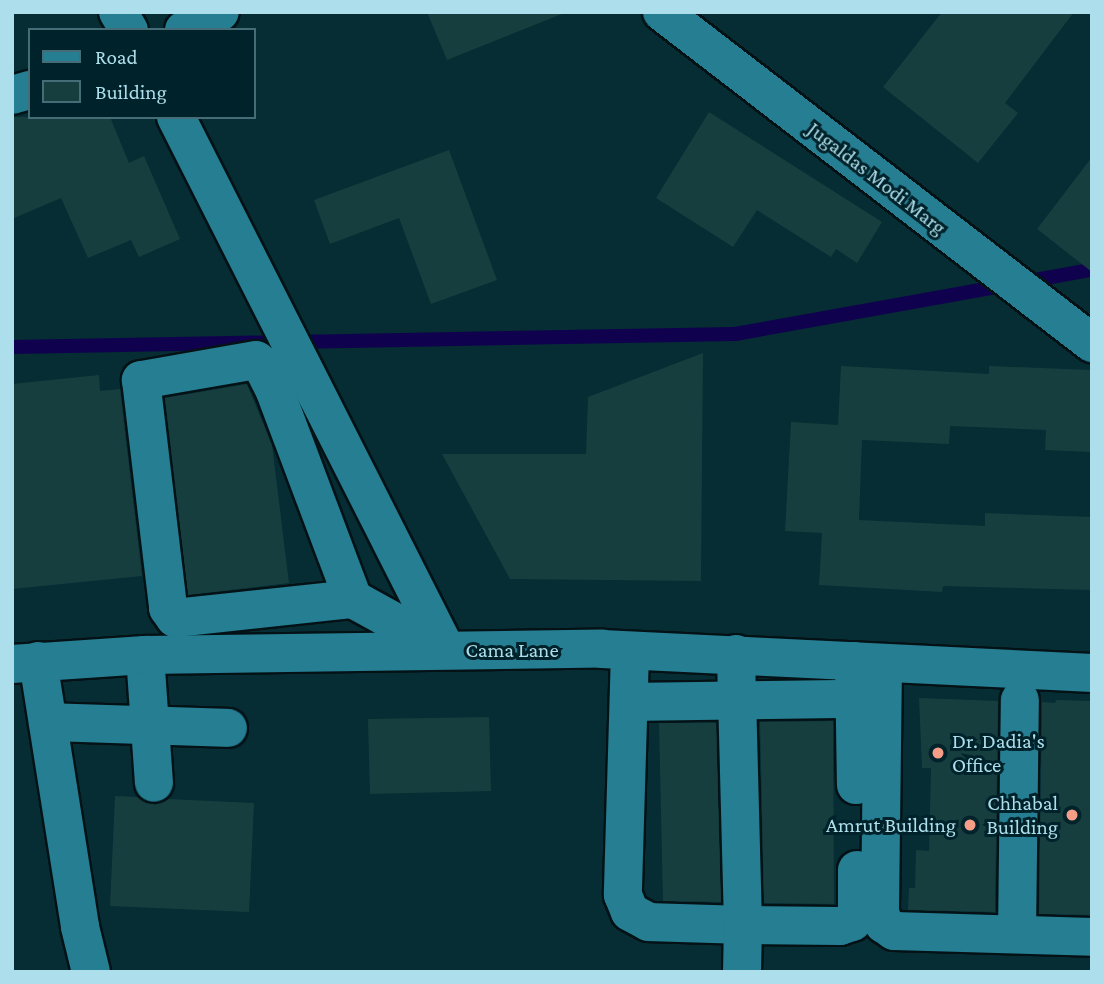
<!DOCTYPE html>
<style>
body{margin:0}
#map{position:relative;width:1104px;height:984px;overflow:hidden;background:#062c34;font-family:"Crimson Pro",serif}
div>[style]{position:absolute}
.stream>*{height:14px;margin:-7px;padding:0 7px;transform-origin:7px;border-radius:7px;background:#10014f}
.building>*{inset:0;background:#173e3e}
.roads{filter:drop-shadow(2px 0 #041216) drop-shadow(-2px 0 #041216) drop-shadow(0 2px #041216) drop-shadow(0 -2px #041216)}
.minor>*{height:38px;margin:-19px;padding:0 19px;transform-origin:19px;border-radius:19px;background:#257e92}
.dots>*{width:19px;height:19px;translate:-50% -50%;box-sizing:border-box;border:4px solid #00222a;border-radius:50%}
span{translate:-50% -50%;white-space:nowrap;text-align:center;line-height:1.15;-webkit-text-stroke:6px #00222a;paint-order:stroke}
.street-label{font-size:21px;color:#addeeb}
.poi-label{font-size:21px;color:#addeeb}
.left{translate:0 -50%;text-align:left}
.right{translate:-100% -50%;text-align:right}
.frame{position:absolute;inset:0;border:14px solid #addeeb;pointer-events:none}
.legend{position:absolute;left:28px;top:28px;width:228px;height:91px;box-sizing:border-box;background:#00222a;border:2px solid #456d77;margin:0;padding:9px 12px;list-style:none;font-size:21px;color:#addeeb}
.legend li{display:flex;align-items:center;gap:14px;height:35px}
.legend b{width:35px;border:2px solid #456d77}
</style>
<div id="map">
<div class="stream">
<i style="left:12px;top:347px;width:723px;rotate:-1.03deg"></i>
<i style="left:735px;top:334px;width:363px;rotate:-10.2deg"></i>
</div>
<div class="building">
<i style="clip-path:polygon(427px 12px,562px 12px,562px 14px,447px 60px)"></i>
<i style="clip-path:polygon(942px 12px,1074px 12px,1005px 103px,1018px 113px,978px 163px,883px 87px)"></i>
<i style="clip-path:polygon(709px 112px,882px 222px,857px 263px,836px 249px,831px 257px,757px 210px,733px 247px,656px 198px)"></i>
<i style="clip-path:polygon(12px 117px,110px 117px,129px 163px,144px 156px,180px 239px,139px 257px,131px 240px,88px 258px,61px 198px,12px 219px)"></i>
<i style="clip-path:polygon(449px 150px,497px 280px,431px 304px,399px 218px,330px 244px,314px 200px)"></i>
<i style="clip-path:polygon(1092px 157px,1092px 272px,1037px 229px)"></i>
<i style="clip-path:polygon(703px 353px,701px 581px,510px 579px,442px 454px,586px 454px,588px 397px)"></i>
<i style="clip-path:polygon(841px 366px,989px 374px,989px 366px,1092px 370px,1092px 452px,1045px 450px,1046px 430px,950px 426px,949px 444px,862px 440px,859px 520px,985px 526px,985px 513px,1092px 517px,1092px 590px,943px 586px,942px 592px,819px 585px,822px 533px,785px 531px,791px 422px,838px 425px)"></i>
<i style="clip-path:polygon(99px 375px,100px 391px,120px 389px,142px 576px,12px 589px,12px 384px)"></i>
<i style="clip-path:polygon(247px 384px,272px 445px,289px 583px,188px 595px,165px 398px)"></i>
<i style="clip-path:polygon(919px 698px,998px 701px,995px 912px,908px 910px,909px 888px,915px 888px,916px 850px,929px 851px,931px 768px,922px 768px)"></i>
<i style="clip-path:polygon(1056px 700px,1092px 701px,1092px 915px,1039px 914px,1042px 702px,1055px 703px)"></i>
<i style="clip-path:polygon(489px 717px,491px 791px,370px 794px,368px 719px)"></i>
<i style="clip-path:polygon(833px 721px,834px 904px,764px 903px,760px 722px)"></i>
<i style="clip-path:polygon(659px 723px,716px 723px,721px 902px,663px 901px)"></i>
<i style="clip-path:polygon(115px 796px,138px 797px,155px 805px,168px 799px,254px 803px,249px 912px,110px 906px)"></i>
</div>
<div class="roads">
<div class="minor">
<i style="left:118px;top:12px;width:21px;rotate:59deg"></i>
<i style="left:662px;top:12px;width:543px;rotate:37.59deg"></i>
<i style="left:184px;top:30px;width:40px;rotate:-26.6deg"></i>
<i style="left:12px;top:95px;width:19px;rotate:-16deg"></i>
<i style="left:176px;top:117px;width:597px;rotate:63.13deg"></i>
<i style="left:353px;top:599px;width:222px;rotate:-110.6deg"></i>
<i style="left:275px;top:391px;width:30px;rotate:-117deg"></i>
<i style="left:261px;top:364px;width:6px;rotate:-141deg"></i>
<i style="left:256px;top:360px;width:117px;rotate:170.1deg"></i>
<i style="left:141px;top:380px;width:230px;rotate:83.2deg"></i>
<i style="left:168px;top:608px;width:12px;rotate:55deg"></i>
<i style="left:175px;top:618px;width:179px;rotate:-6.1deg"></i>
<i style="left:353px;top:599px;width:104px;rotate:28.8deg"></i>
<i style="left:630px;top:652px;width:243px;rotate:91.7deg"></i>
<i style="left:623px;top:895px;width:18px;rotate:68deg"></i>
<i style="left:630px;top:912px;width:21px;rotate:28deg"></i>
<i style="left:649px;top:922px;width:94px;rotate:1.8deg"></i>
<i style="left:743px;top:925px;width:271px;rotate:-91.5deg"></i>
<i style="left:145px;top:655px;width:128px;rotate:86deg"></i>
<i style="left:38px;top:661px;width:269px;rotate:81deg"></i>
<i style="left:80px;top:927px;width:46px;rotate:76.3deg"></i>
<i style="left:854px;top:661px;width:124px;rotate:89.1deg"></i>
<i style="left:883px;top:663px;width:249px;rotate:90.7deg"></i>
<i style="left:880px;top:912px;width:13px;rotate:72deg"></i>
<i style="left:884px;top:924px;width:12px;rotate:35deg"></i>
<i style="left:894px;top:931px;width:198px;rotate:1.7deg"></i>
<i style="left:12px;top:664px;width:133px;rotate:-3.9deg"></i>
<i style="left:145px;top:655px;width:457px;rotate:-0.8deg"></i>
<i style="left:602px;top:649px;width:491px;rotate:2.8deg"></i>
<i style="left:629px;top:702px;width:226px;rotate:-0.8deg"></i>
<i style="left:48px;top:722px;width:180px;rotate:1.9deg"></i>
<i style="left:1017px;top:934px;width:234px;rotate:-89.3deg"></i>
<i style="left:742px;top:972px;width:47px;rotate:-88.8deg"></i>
<i style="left:743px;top:925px;width:97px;rotate:0.6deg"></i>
<i style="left:840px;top:926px;width:13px;rotate:-18deg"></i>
<i style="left:852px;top:922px;width:10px;rotate:-61deg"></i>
<i style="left:857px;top:913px;width:43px;rotate:-90deg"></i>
</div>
</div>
<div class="dots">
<i style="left:938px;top:753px;background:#f49e87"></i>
<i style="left:1072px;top:815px;background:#f49e87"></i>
<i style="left:970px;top:825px;background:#f49e87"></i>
</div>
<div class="street-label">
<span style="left:877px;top:178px;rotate:38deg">Jugaldas Modi Marg</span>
<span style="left:512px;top:650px">Cama Lane</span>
</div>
<div class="poi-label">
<span class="left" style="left:952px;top:753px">Dr. Dadia's<br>Office</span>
<span class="right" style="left:1058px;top:815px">Chhabal<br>Building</span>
<span class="right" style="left:956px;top:825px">Amrut Building</span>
</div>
<div class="frame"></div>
<ul class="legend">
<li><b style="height:9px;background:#257e92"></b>Road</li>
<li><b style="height:19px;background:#173e3e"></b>Building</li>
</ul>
</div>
